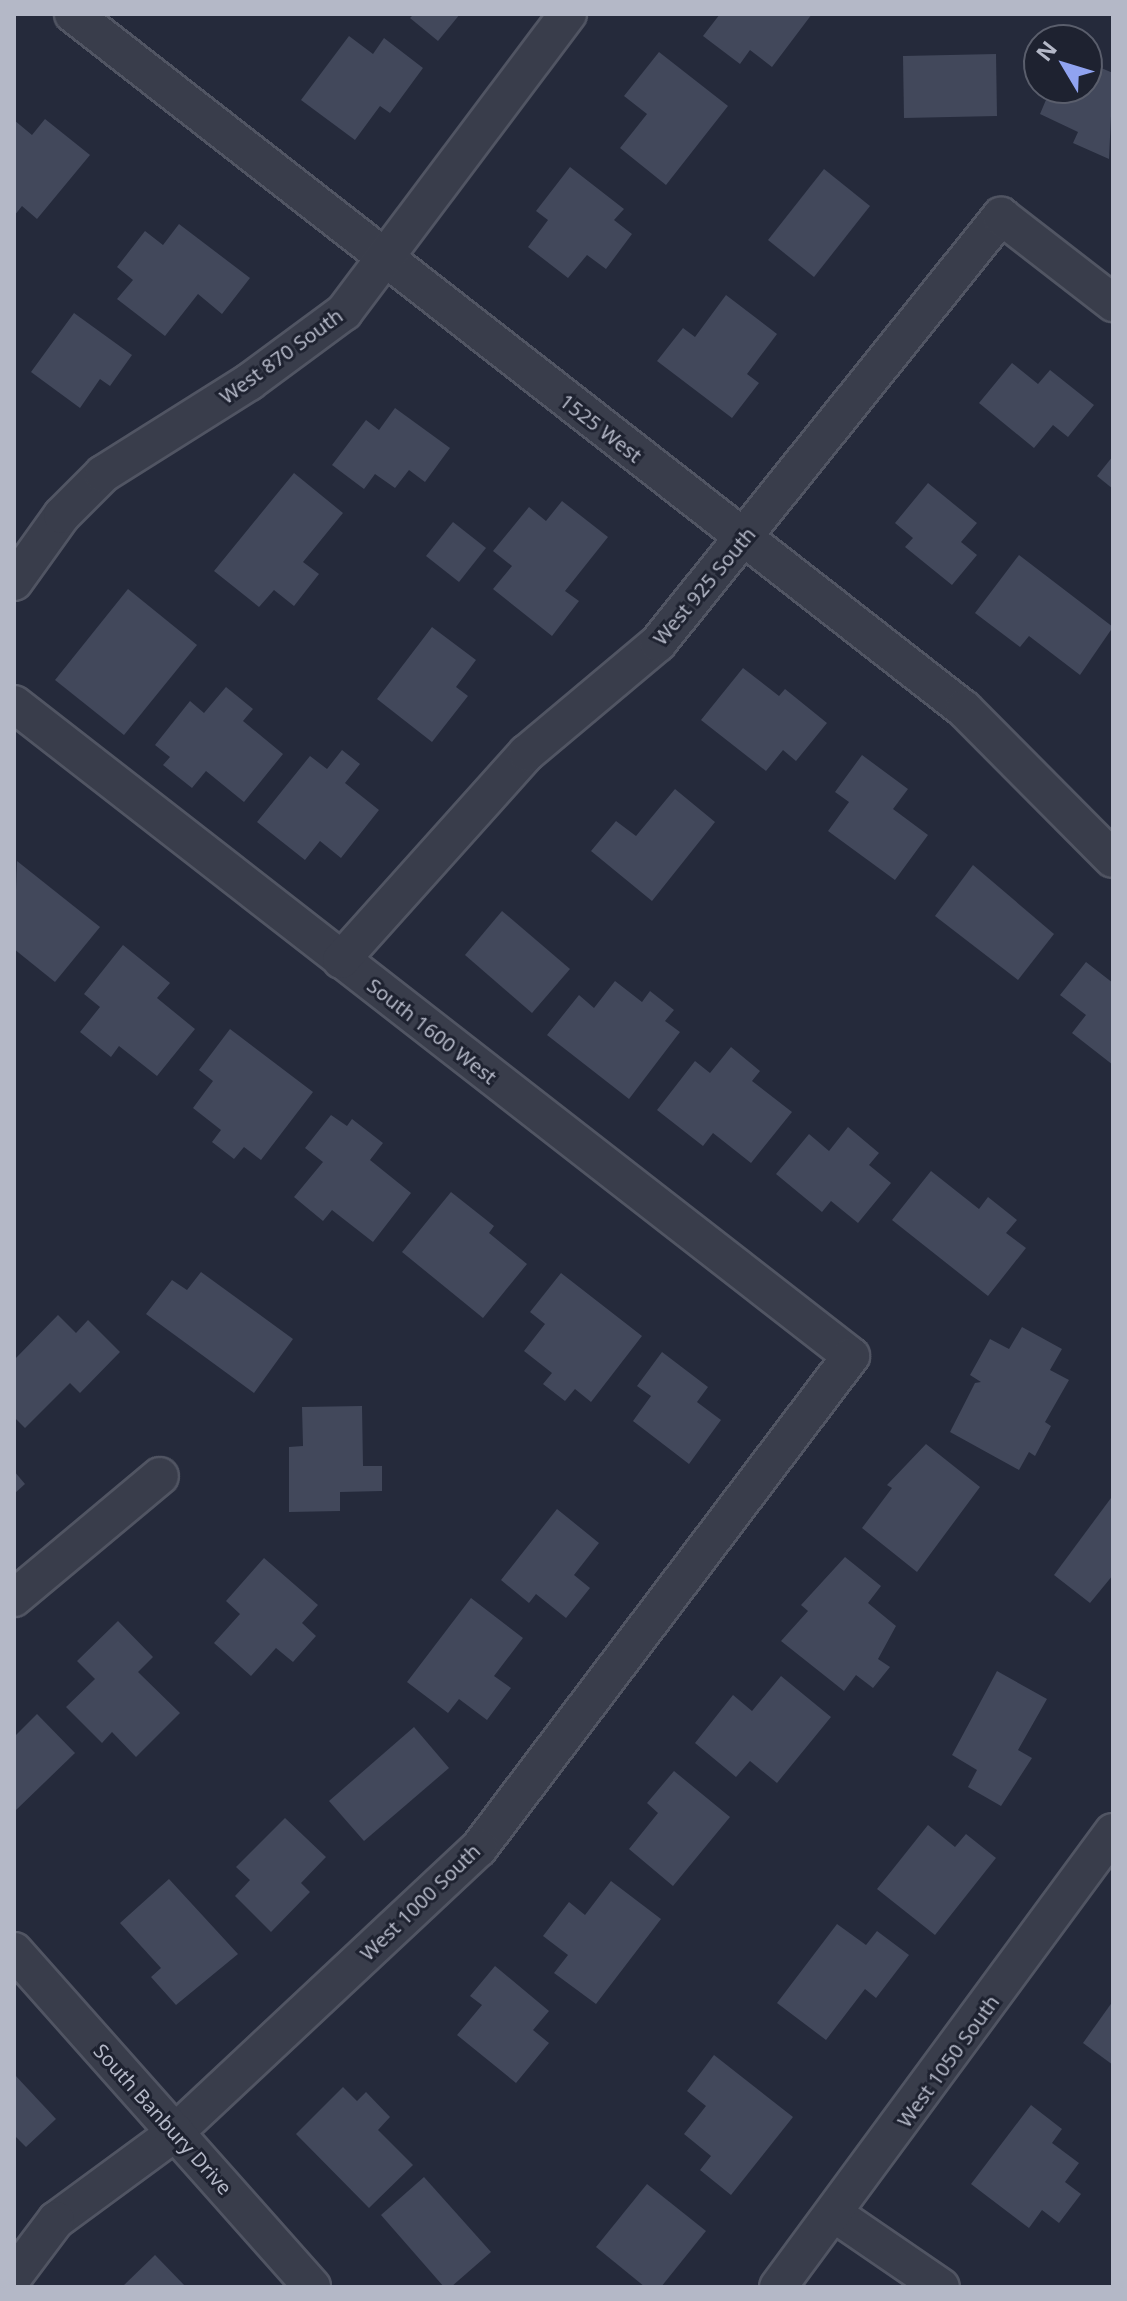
<!DOCTYPE html>
<style>
body{margin:0}
#map{position:relative;width:1127px;height:2301px;overflow:hidden;background:#252a3b;font-family:"Noto Sans",sans-serif}
div>[style]{position:absolute}
.building>*{inset:0;background:#42485b}
.roads{filter:drop-shadow(2px 0 #515563) drop-shadow(-2px 0 #515563) drop-shadow(0 2px #515563) drop-shadow(0 -2px #515563)}
.street>*{height:36px;margin:-18px;padding:0 18px;transform-origin:18px;border-radius:18px;background:#393d4b}
span{translate:-50% -50%;white-space:nowrap;text-align:center;line-height:1.15;-webkit-text-stroke:6px #1e2230;paint-order:stroke}
.street-label{font-size:20px;color:#b4b8c7}
.frame{position:absolute;inset:0;border:16px solid #b4b8c7;pointer-events:none}
.north{position:absolute;left:1023px;top:24px;width:80px;height:80px;box-sizing:border-box;background:#1e2230;border:2px solid #5a5e6c;border-radius:50%;rotate:308deg;font-size:22px;font-weight:700;line-height:32px;text-align:center;color:#b4b8c7}
.north::after{content:'';display:block;margin:auto;width:28px;height:36px;background:#90a3f0;clip-path:polygon(50% 0,100% 100%,50% 72%,0 100%)}
</style>
<div id="map">
<div class="building">
<i style="clip-path:polygon(414px 14px,460px 14px,438px 41px,410px 18px)"></i>
<i style="clip-path:polygon(720px 14px,743px 15px,812px 14px,772px 67px,750px 50px,740px 64px,703px 36px)"></i>
<i style="clip-path:polygon(349px 36px,373px 54px,384px 38px,423px 68px,390px 113px,380px 106px,355px 140px,301px 100px)"></i>
<i style="clip-path:polygon(659px 52px,728px 106px,666px 185px,620px 148px,647px 114px,624px 96px)"></i>
<i style="clip-path:polygon(996px 54px,997px 116px,904px 118px,903px 56px)"></i>
<i style="clip-path:polygon(1087px 62px,1113px 73px,1109px 159px,1073px 143px,1078px 132px,1040px 114px,1051px 88px,1087px 88px)"></i>
<i style="clip-path:polygon(45px 119px,90px 155px,37px 219px,22px 206px,14px 216px,14px 120px,32px 135px)"></i>
<i style="clip-path:polygon(570px 167px,624px 209px,614px 220px,632px 234px,606px 269px,587px 255px,568px 278px,528px 247px,548px 220px,536px 211px)"></i>
<i style="clip-path:polygon(824px 169px,870px 206px,814px 277px,768px 240px)"></i>
<i style="clip-path:polygon(179px 224px,250px 278px,222px 314px,198px 294px,165px 336px,117px 299px,133px 280px,117px 267px,145px 231px,163px 245px)"></i>
<i style="clip-path:polygon(726px 295px,777px 334px,747px 374px,759px 383px,732px 418px,657px 361px,683px 328px,695px 337px)"></i>
<i style="clip-path:polygon(74px 313px,132px 355px,110px 386px,100px 379px,80px 408px,31px 372px)"></i>
<i style="clip-path:polygon(1012px 363px,1038px 384px,1050px 370px,1094px 405px,1068px 437px,1053px 425px,1034px 448px,979px 403px)"></i>
<i style="clip-path:polygon(395px 408px,450px 448px,425px 482px,409px 470px,395px 488px,375px 474px,364px 489px,332px 465px,366px 420px,379px 430px)"></i>
<i style="clip-path:polygon(1113px 456px,1113px 489px,1097px 476px)"></i>
<i style="clip-path:polygon(294px 473px,343px 513px,303px 562px,319px 574px,294px 606px,274px 590px,259px 607px,214px 571px)"></i>
<i style="clip-path:polygon(928px 483px,977px 523px,961px 542px,977px 555px,952px 585px,905px 547px,913px 538px,895px 523px)"></i>
<i style="clip-path:polygon(562px 501px,608px 537px,565px 591px,579px 601px,552px 636px,493px 589px,512px 566px,493px 551px,529px 507px,546px 521px)"></i>
<i style="clip-path:polygon(453px 522px,486px 548px,459px 582px,426px 556px)"></i>
<i style="clip-path:polygon(1019px 555px,1113px 627px,1080px 675px,1029px 636px,1020px 647px,975px 613px)"></i>
<i style="clip-path:polygon(128px 589px,197px 645px,124px 735px,55px 680px)"></i>
<i style="clip-path:polygon(432px 627px,476px 660px,456px 687px,468px 696px,432px 742px,377px 699px)"></i>
<i style="clip-path:polygon(743px 668px,779px 696px,785px 689px,827px 723px,796px 761px,783px 750px,766px 771px,701px 720px)"></i>
<i style="clip-path:polygon(226px 687px,253px 709px,243px 721px,283px 754px,244px 802px,206px 771px,192px 788px,163px 765px,170px 757px,155px 745px,190px 701px,204px 713px)"></i>
<i style="clip-path:polygon(342px 750px,360px 764px,345px 783px,379px 810px,341px 858px,320px 841px,305px 860px,257px 822px,310px 756px,327px 769px)"></i>
<i style="clip-path:polygon(862px 755px,908px 789px,893px 809px,928px 835px,895px 880px,828px 831px,849px 802px,835px 792px)"></i>
<i style="clip-path:polygon(675px 789px,715px 822px,652px 901px,591px 851px,616px 821px,636px 836px)"></i>
<i style="clip-path:polygon(17px 861px,100px 927px,55px 982px,14px 949px)"></i>
<i style="clip-path:polygon(973px 865px,1054px 934px,1018px 980px,935px 916px)"></i>
<i style="clip-path:polygon(502px 911px,570px 969px,532px 1013px,465px 955px)"></i>
<i style="clip-path:polygon(123px 945px,170px 983px,157px 998px,195px 1029px,157px 1076px,119px 1046px,111px 1057px,80px 1032px,100px 1007px,84px 994px)"></i>
<i style="clip-path:polygon(1086px 962px,1113px 983px,1113px 1065px,1072px 1033px,1086px 1015px,1060px 995px)"></i>
<i style="clip-path:polygon(615px 981px,642px 1002px,650px 991px,674px 1010px,665px 1021px,680px 1032px,629px 1099px,547px 1035px,579px 995px,594px 1008px)"></i>
<i style="clip-path:polygon(230px 1029px,313px 1092px,261px 1160px,244px 1147px,234px 1159px,212px 1142px,221px 1130px,193px 1108px,213px 1081px,199px 1070px)"></i>
<i style="clip-path:polygon(731px 1047px,760px 1071px,752px 1081px,792px 1112px,751px 1163px,713px 1133px,703px 1146px,657px 1110px,695px 1061px,710px 1073px)"></i>
<i style="clip-path:polygon(331px 1115px,347px 1126px,352px 1119px,383px 1143px,370px 1160px,411px 1193px,373px 1242px,332px 1210px,323px 1221px,294px 1197px,323px 1162px,305px 1148px)"></i>
<i style="clip-path:polygon(848px 1127px,879px 1153px,869px 1165px,891px 1183px,858px 1223px,831px 1201px,822px 1212px,776px 1174px,809px 1134px,829px 1151px)"></i>
<i style="clip-path:polygon(931px 1171px,979px 1209px,988px 1197px,1017px 1220px,1006px 1233px,1026px 1248px,988px 1296px,892px 1220px)"></i>
<i style="clip-path:polygon(451px 1192px,494px 1226px,489px 1233px,527px 1264px,483px 1318px,402px 1252px)"></i>
<i style="clip-path:polygon(201px 1272px,293px 1339px,254px 1393px,146px 1314px,172px 1280px,187px 1290px)"></i>
<i style="clip-path:polygon(561px 1273px,642px 1336px,591px 1402px,575px 1389px,565px 1401px,543px 1384px,552px 1373px,524px 1351px,545px 1324px,530px 1312px)"></i>
<i style="clip-path:polygon(58px 1315px,76px 1333px,88px 1320px,120px 1352px,80px 1393px,70px 1383px,25px 1428px,14px 1417px,14px 1360px)"></i>
<i style="clip-path:polygon(1022px 1327px,1062px 1349px,1050px 1370px,1069px 1380px,1045px 1422px,1051px 1426px,1035px 1456px,1029px 1452px,1019px 1470px,950px 1432px,975px 1383px,981px 1382px,970px 1375px,990px 1339px,1009px 1349px)"></i>
<i style="clip-path:polygon(662px 1352px,708px 1387px,697px 1402px,721px 1420px,689px 1464px,633px 1421px,651px 1396px,637px 1386px)"></i>
<i style="clip-path:polygon(362px 1406px,363px 1466px,382px 1466px,382px 1491px,340px 1492px,340px 1511px,289px 1512px,289px 1447px,303px 1446px,302px 1407px)"></i>
<i style="clip-path:polygon(926px 1444px,980px 1487px,917px 1572px,862px 1528px,892px 1488px,887px 1485px)"></i>
<i style="clip-path:polygon(14px 1471px,25px 1484px,14px 1494px)"></i>
<i style="clip-path:polygon(1111px 1498px,1113px 1575px,1090px 1603px,1054px 1575px)"></i>
<i style="clip-path:polygon(557px 1509px,599px 1543px,574px 1575px,590px 1588px,566px 1618px,536px 1594px,529px 1603px,501px 1580px)"></i>
<i style="clip-path:polygon(845px 1557px,881px 1586px,868px 1603px,896px 1626px,878px 1659px,890px 1667px,873px 1688px,856px 1675px,844px 1691px,781px 1641px,808px 1611px,801px 1605px)"></i>
<i style="clip-path:polygon(264px 1558px,318px 1605px,302px 1623px,316px 1636px,293px 1662px,276px 1648px,251px 1676px,214px 1643px,240px 1614px,226px 1601px)"></i>
<i style="clip-path:polygon(471px 1598px,523px 1638px,494px 1676px,511px 1688px,487px 1720px,459px 1699px,448px 1713px,407px 1682px)"></i>
<i style="clip-path:polygon(118px 1621px,153px 1657px,138px 1672px,180px 1713px,136px 1757px,112px 1732px,102px 1743px,66px 1707px,95px 1679px,77px 1661px)"></i>
<i style="clip-path:polygon(997px 1671px,1047px 1699px,1018px 1750px,1032px 1758px,1001px 1806px,968px 1787px,977px 1770px,952px 1755px)"></i>
<i style="clip-path:polygon(781px 1676px,831px 1717px,777px 1783px,750px 1761px,736px 1777px,695px 1743px,733px 1695px,752px 1711px)"></i>
<i style="clip-path:polygon(37px 1714px,75px 1753px,15px 1811px,14px 1737px)"></i>
<i style="clip-path:polygon(414px 1727px,449px 1768px,364px 1841px,329px 1801px)"></i>
<i style="clip-path:polygon(674px 1771px,730px 1817px,673px 1886px,629px 1849px,658px 1813px,647px 1803px)"></i>
<i style="clip-path:polygon(285px 1818px,326px 1857px,301px 1883px,310px 1892px,271px 1932px,235px 1896px,250px 1880px,236px 1867px)"></i>
<i style="clip-path:polygon(928px 1825px,955px 1847px,966px 1834px,996px 1858px,935px 1935px,877px 1889px)"></i>
<i style="clip-path:polygon(169px 1879px,238px 1954px,176px 2005px,151px 1977px,161px 1968px,120px 1923px)"></i>
<i style="clip-path:polygon(611px 1881px,661px 1919px,596px 2004px,554px 1973px,568px 1955px,543px 1936px,569px 1902px,585px 1915px)"></i>
<i style="clip-path:polygon(837px 1924px,866px 1945px,877px 1931px,909px 1955px,876px 1998px,865px 1989px,826px 2040px,777px 2003px)"></i>
<i style="clip-path:polygon(495px 1966px,549px 2011px,533px 2030px,549px 2043px,516px 2083px,457px 2035px,482px 2005px,470px 1996px)"></i>
<i style="clip-path:polygon(1113px 2001px,1113px 2065px,1083px 2043px)"></i>
<i style="clip-path:polygon(714px 2055px,793px 2117px,731px 2195px,700px 2170px,711px 2156px,684px 2134px,706px 2106px,687px 2091px)"></i>
<i style="clip-path:polygon(14px 2074px,56px 2119px,26px 2147px,14px 2135px)"></i>
<i style="clip-path:polygon(343px 2087px,357px 2101px,366px 2092px,390px 2117px,378px 2130px,413px 2165px,369px 2208px,296px 2134px)"></i>
<i style="clip-path:polygon(1031px 2105px,1062px 2129px,1052px 2143px,1079px 2163px,1065px 2182px,1081px 2194px,1059px 2223px,1042px 2210px,1029px 2228px,971px 2184px)"></i>
<i style="clip-path:polygon(424px 2177px,491px 2252px,451px 2287px,444px 2287px,381px 2215px)"></i>
<i style="clip-path:polygon(647px 2184px,706px 2231px,661px 2287px,645px 2287px,596px 2247px)"></i>
<i style="clip-path:polygon(155px 2255px,186px 2287px,122px 2287px)"></i>
</div>
<div class="roads">
<div class="street">
<i style="left:73px;top:14px;width:1130px;rotate:37.96deg"></i>
<i style="left:964px;top:709px;width:211px;rotate:45.2deg"></i>
<i style="left:14px;top:582px;width:82px;rotate:-54.4deg"></i>
<i style="left:62px;top:515px;width:58px;rotate:-45deg"></i>
<i style="left:103px;top:474px;width:173px;rotate:-32.2deg"></i>
<i style="left:249px;top:382px;width:118px;rotate:-36.4deg"></i>
<i style="left:344px;top:312px;width:373px;rotate:-53.1deg"></i>
<i style="left:14px;top:704px;width:1061px;rotate:37.92deg"></i>
<i style="left:851px;top:1356px;width:617px;rotate:127.09deg"></i>
<i style="left:479px;top:1848px;width:415px;rotate:136.9deg"></i>
<i style="left:176px;top:2132px;width:149px;rotate:143.7deg"></i>
<i style="left:56px;top:2220px;width:70px;rotate:126.9deg"></i>
<i style="left:341px;top:960px;width:278px;rotate:-48.1deg"></i>
<i style="left:527px;top:753px;width:171px;rotate:-40deg"></i>
<i style="left:658px;top:643px;width:548px;rotate:-51.23deg"></i>
<i style="left:1001px;top:216px;width:142px;rotate:37.8deg"></i>
<i style="left:14px;top:1598px;width:190px;rotate:-39.9deg"></i>
<i style="left:14px;top:1951px;width:449px;rotate:48.4deg"></i>
<i style="left:836px;top:2215px;width:127px;rotate:34.4deg"></i>
<i style="left:778px;top:2287px;width:565px;rotate:-53.64deg"></i>
</div>
</div>
<div class="street-label">
<span style="left:281px;top:356px;rotate:-36deg">West 870 South</span>
<span style="left:601px;top:428px;rotate:38deg">1525 West</span>
<span style="left:704px;top:586px;rotate:-50deg">West 925 South</span>
<span style="left:432px;top:1031px;rotate:38deg">South 1600 West</span>
<span style="left:420px;top:1902px;rotate:-44deg">West 1000 South</span>
<span style="left:948px;top:2061px;rotate:-54deg">West 1050 South</span>
<span style="left:163px;top:2119px;rotate:48deg">South Banbury Drive</span>
</div>
<div class="frame"></div>
<div class="north">N</div>
</div>
